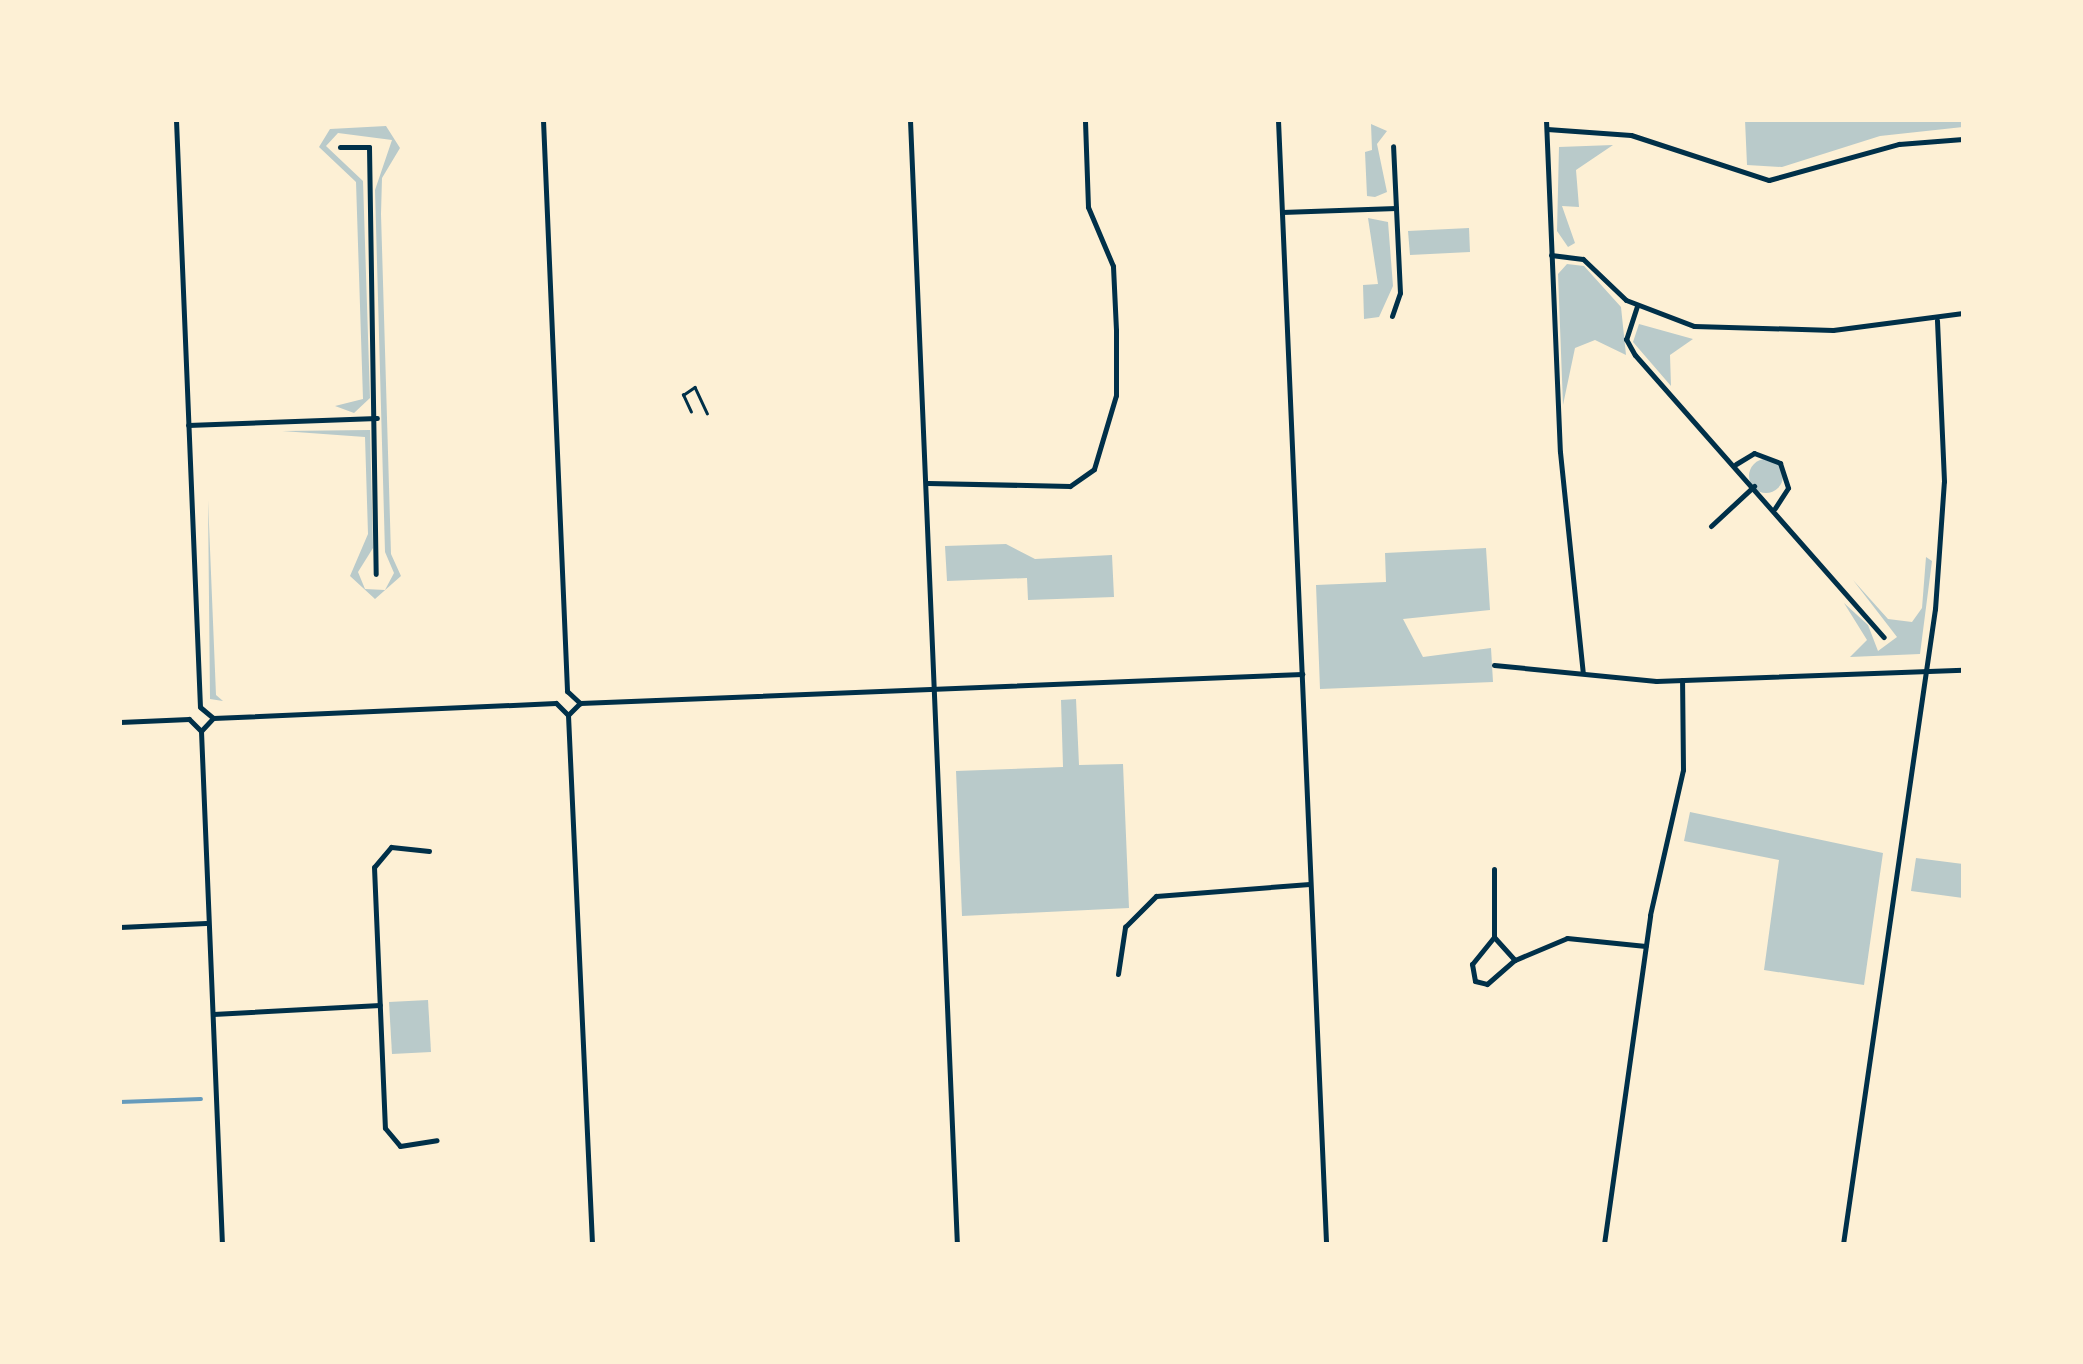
<!DOCTYPE html>
<style>
body{margin:0}
#map{position:relative;width:2083px;height:1364px;overflow:hidden;background:#fdf0d5;font-family:"PT Sans Narrow",sans-serif}
div>[style]{position:absolute}
.green>*{inset:0;background:#b9caca}
.round{border-radius:50%}
.stream>*{height:4px;margin:-2px;padding:0 2px;transform-origin:2px;border-radius:2px;background:#669bbc}
.path>*{height:2.5px;margin:-1.25px;padding:0 1.25px;transform-origin:1.25px;border-radius:1.25px;background:#003049}
.minor>*{height:5px;margin:-2.5px;padding:0 2.5px;transform-origin:2.5px;border-radius:2.5px;background:#003049}
span{translate:-50% -50%;white-space:nowrap;text-align:center;line-height:1.15;-webkit-text-stroke:10px #fdf0d5;paint-order:stroke}
.frame{position:absolute;inset:0;border:122px solid #fdf0d5;pointer-events:none}
</style>
<div id="map">
<div class="green">
<i style="clip-path:polygon(1745px 120px,1963px 120px,1963px 127px,1880px 136px,1782px 167px,1747px 165px)"></i>
<i style="clip-path:polygon(1371px 124px,1387px 131px,1377px 144px,1387px 192px,1375px 197px,1367px 196px,1365px 152px,1372px 150px)"></i>
<i style="clip-path:polygon(386px 126px,400px 148px,382px 178px,381px 214px,391px 554px,401px 576px,375px 599px,350px 576px,368px 534px,365px 437px,282px 431px,370px 430px,373px 548px,358px 572px,365px 589px,385px 590px,394px 573px,385px 552px,375px 190px,392px 140px,338px 133px,326px 146px,363px 181px,370px 398px,354px 413px,335px 406px,363px 399px,356px 182px,319px 147px,330px 129px)"></i>
<i style="clip-path:polygon(1613px 145px,1576px 170px,1579px 207px,1562px 206px,1575px 243px,1568px 247px,1557px 231px,1559px 147px)"></i>
<i style="clip-path:polygon(1368px 218px,1388px 222px,1393px 286px,1379px 317px,1364px 319px,1363px 285px,1378px 284px)"></i>
<i style="clip-path:polygon(1469px 228px,1470px 252px,1410px 255px,1408px 231px)"></i>
<i style="clip-path:polygon(1567px 264px,1584px 266px,1621px 307px,1626px 355px,1595px 340px,1575px 348px,1563px 405px,1558px 274px)"></i>
<i style="clip-path:polygon(1639px 324px,1693px 339px,1670px 355px,1671px 386px,1633px 342px)"></i>
<i class="round" style="left:1749px;top:459px;width:34px;height:34px"></i>
<i style="clip-path:polygon(208px 500px,216px 695px,223px 701px,210px 699px)"></i>
<i style="clip-path:polygon(1006px 544px,1035px 559px,1112px 555px,1114px 597px,1028px 600px,1027px 578px,947px 581px,945px 546px)"></i>
<i style="clip-path:polygon(1486px 548px,1490px 610px,1403px 619px,1423px 657px,1491px 648px,1493px 682px,1320px 689px,1316px 585px,1386px 582px,1385px 553px)"></i>
<i style="clip-path:polygon(1926px 557px,1932px 561px,1920px 654px,1850px 657px,1867px 640px,1844px 603px,1868px 625px,1878px 651px,1897px 637px,1853px 580px,1888px 619px,1912px 622px,1922px 608px)"></i>
<i style="clip-path:polygon(1076px 699px,1079px 765px,1123px 764px,1129px 908px,962px 916px,956px 771px,1063px 767px,1061px 700px)"></i>
<i style="clip-path:polygon(1690px 812px,1883px 853px,1864px 985px,1764px 970px,1779px 860px,1684px 841px)"></i>
<i style="clip-path:polygon(1916px 858px,1963px 864px,1963px 898px,1911px 891px)"></i>
<i style="clip-path:polygon(428px 1000px,431px 1052px,392px 1054px,389px 1002px)"></i>
</div>
<div class="stream">
<i style="left:120px;top:1102px;width:81px;rotate:-2.1deg"></i>
</div>
<div class="path">
<i style="left:691px;top:412px;width:19px;rotate:-115deg"></i>
<i style="left:683px;top:395px;width:14px;rotate:-34deg"></i>
<i style="left:695px;top:387px;width:29px;rotate:65deg"></i>
</div>
<div class="minor">
<i style="left:176px;top:120px;width:587px;rotate:87.66deg"></i>
<i style="left:543px;top:120px;width:572px;rotate:87.59deg"></i>
<i style="left:910px;top:120px;width:1125px;rotate:87.61deg"></i>
<i style="left:1278px;top:120px;width:1125px;rotate:87.55deg"></i>
<i style="left:1546px;top:120px;width:332px;rotate:87.6deg"></i>
<i style="left:1560px;top:452px;width:222px;rotate:84.1deg"></i>
<i style="left:1547px;top:129px;width:84px;rotate:4.1deg"></i>
<i style="left:1631px;top:135px;width:145px;rotate:18.1deg"></i>
<i style="left:1769px;top:180px;width:135px;rotate:-15.5deg"></i>
<i style="left:1899px;top:144px;width:64px;rotate:-4.5deg"></i>
<i style="left:340px;top:147px;width:29px"></i>
<i style="left:369px;top:147px;width:427px;rotate:89.1deg"></i>
<i style="left:1282px;top:212px;width:114px;rotate:-2deg"></i>
<i style="left:1551px;top:255px;width:32px;rotate:7deg"></i>
<i style="left:1583px;top:259px;width:59px;rotate:43.6deg"></i>
<i style="left:1626px;top:300px;width:73px;rotate:20.9deg"></i>
<i style="left:1694px;top:326px;width:139px;rotate:1.6deg"></i>
<i style="left:1833px;top:330px;width:131px;rotate:-7.5deg"></i>
<i style="left:1637px;top:306px;width:35px;rotate:108deg"></i>
<i style="left:1626px;top:339px;width:18px;rotate:61deg"></i>
<i style="left:1635px;top:355px;width:376px;rotate:48.6deg"></i>
<i style="left:1392px;top:316px;width:24px;rotate:-71deg"></i>
<i style="left:1400px;top:293px;width:147px;rotate:-92.7deg"></i>
<i style="left:188px;top:425px;width:189px;rotate:-2.1deg"></i>
<i style="left:1736px;top:464px;width:21px;rotate:-31deg"></i>
<i style="left:1754px;top:453px;width:28px;rotate:21deg"></i>
<i style="left:1780px;top:463px;width:26px;rotate:72deg"></i>
<i style="left:1788px;top:488px;width:24px;rotate:123deg"></i>
<i style="left:928px;top:483px;width:142px;rotate:1.2deg"></i>
<i style="left:1070px;top:486px;width:29px;rotate:-35deg"></i>
<i style="left:1094px;top:469px;width:77px;rotate:-73.4deg"></i>
<i style="left:1116px;top:395px;width:65px;rotate:-90deg"></i>
<i style="left:1116px;top:330px;width:64px;rotate:-92.7deg"></i>
<i style="left:1113px;top:266px;width:64px;rotate:-113deg"></i>
<i style="left:1088px;top:207px;width:87px;rotate:-92deg"></i>
<i style="left:1711px;top:526px;width:59px;rotate:-42.9deg"></i>
<i style="left:1494px;top:665px;width:163px;rotate:5.6deg"></i>
<i style="left:1656px;top:681px;width:307px;rotate:-2.1deg"></i>
<i style="left:567px;top:691px;width:18px;rotate:43deg"></i>
<i style="left:556px;top:703px;width:17px;rotate:45deg"></i>
<i style="left:580px;top:703px;width:723px;rotate:-2.3deg"></i>
<i style="left:200px;top:707px;width:17px;rotate:40deg"></i>
<i style="left:568px;top:715px;width:530px;rotate:87.4deg"></i>
<i style="left:568px;top:715px;width:17px;rotate:-45deg"></i>
<i style="left:213px;top:718px;width:343px;rotate:-2.5deg"></i>
<i style="left:189px;top:719px;width:17px;rotate:45deg"></i>
<i style="left:120px;top:722px;width:69px;rotate:-2.5deg"></i>
<i style="left:201px;top:731px;width:513px;rotate:87.66deg"></i>
<i style="left:201px;top:731px;width:18px;rotate:-47deg"></i>
<i style="left:429px;top:851px;width:38px;rotate:-174deg"></i>
<i style="left:391px;top:847px;width:26px;rotate:130deg"></i>
<i style="left:374px;top:867px;width:261px;rotate:87.6deg"></i>
<i style="left:385px;top:1128px;width:23px;rotate:50deg"></i>
<i style="left:400px;top:1146px;width:37px;rotate:-9deg"></i>
<i style="left:1494px;top:869px;width:68px;rotate:90deg"></i>
<i style="left:1494px;top:937px;width:31px;rotate:48deg"></i>
<i style="left:1515px;top:960px;width:56px;rotate:-22.9deg"></i>
<i style="left:1567px;top:938px;width:79px;rotate:5.8deg"></i>
<i style="left:120px;top:927px;width:86px;rotate:-2.7deg"></i>
<i style="left:1494px;top:937px;width:35px;rotate:129deg"></i>
<i style="left:1472px;top:964px;width:17px;rotate:80deg"></i>
<i style="left:1475px;top:981px;width:12px;rotate:14deg"></i>
<i style="left:1487px;top:984px;width:37px;rotate:-41deg"></i>
<i style="left:1118px;top:974px;width:48px;rotate:-81.5deg"></i>
<i style="left:1125px;top:927px;width:44px;rotate:-45deg"></i>
<i style="left:1156px;top:896px;width:154px;rotate:-4.5deg"></i>
<i style="left:213px;top:1014px;width:167px;rotate:-3.1deg"></i>
<i style="left:1604px;top:1244px;width:332px;rotate:-82deg"></i>
<i style="left:1650px;top:915px;width:149px;rotate:-77.2deg"></i>
<i style="left:1683px;top:770px;width:90px;rotate:-90.6deg"></i>
<i style="left:1843px;top:1244px;width:642px;rotate:-81.76deg"></i>
<i style="left:1935px;top:609px;width:128px;rotate:-86deg"></i>
<i style="left:1944px;top:481px;width:161px;rotate:-92.5deg"></i>
</div>
<div class="frame"></div>
</div>
